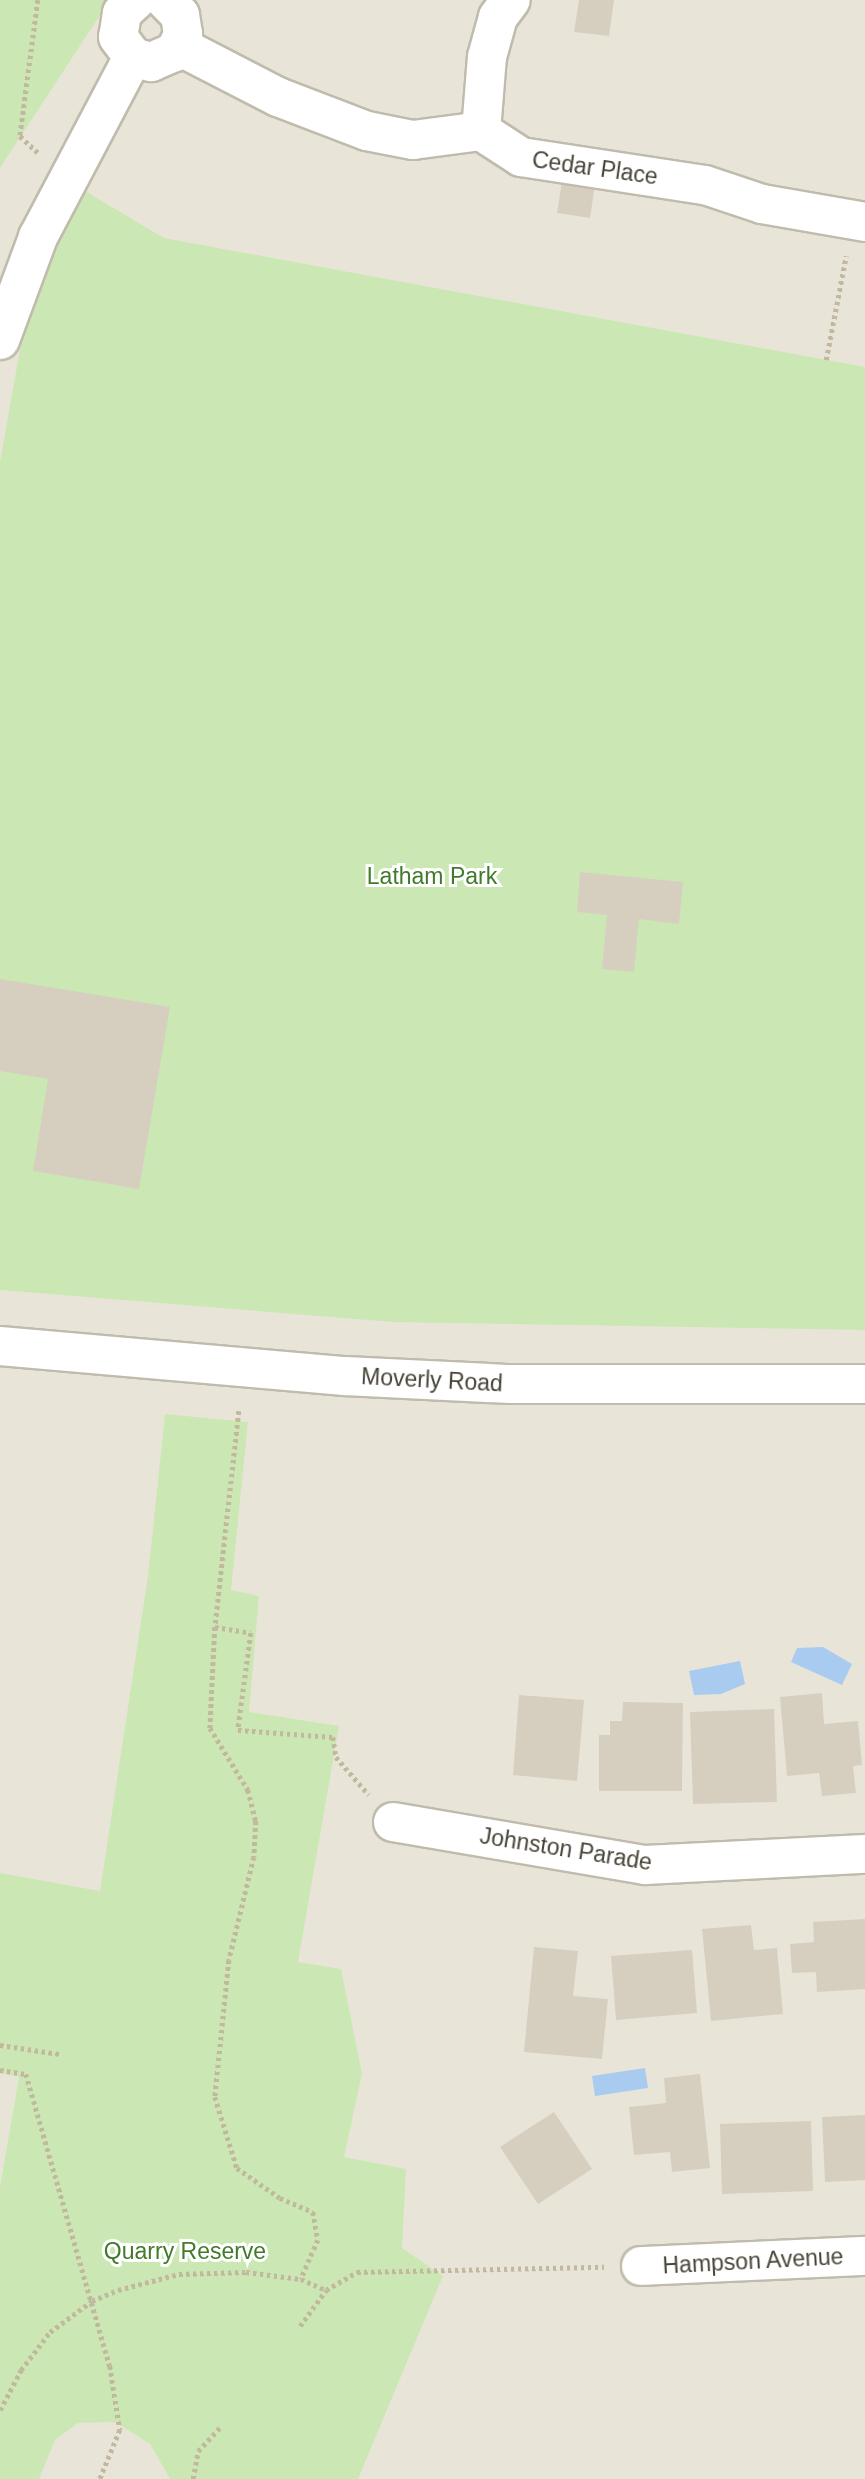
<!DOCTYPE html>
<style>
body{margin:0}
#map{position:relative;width:865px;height:2479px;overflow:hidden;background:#f5f2ea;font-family:Arial,sans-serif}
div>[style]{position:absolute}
.residential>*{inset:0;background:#e8e5d8}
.green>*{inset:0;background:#cbe8b4}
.water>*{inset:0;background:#a8cbef}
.building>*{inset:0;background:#d6cfbf}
.path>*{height:4.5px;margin-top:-2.25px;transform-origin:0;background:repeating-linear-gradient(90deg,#c2b89e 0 3.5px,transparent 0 7px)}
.roads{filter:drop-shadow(2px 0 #c0bbac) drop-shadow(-2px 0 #c0bbac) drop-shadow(0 2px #c0bbac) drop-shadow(0 -2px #c0bbac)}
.minor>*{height:38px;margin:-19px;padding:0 19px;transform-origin:19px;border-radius:19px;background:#fff}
span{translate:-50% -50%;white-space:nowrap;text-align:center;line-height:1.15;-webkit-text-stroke:6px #fff;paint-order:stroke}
.street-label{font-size:23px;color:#484438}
.park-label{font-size:23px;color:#427a2b}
</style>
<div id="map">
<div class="residential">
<i style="clip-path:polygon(0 0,865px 0,865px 2479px,0 2479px)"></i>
</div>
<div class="green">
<i style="clip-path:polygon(0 0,110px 0,0 168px)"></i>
<i style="clip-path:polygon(85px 191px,164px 238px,865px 367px,865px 1330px,393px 1322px,0 1290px,0 462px,22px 338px,59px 234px)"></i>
<i style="clip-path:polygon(165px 1414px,248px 1422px,231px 1590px,259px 1596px,249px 1712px,339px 1726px,298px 1962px,341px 1969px,362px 2074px,344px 2157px,406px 2169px,402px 2248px,443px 2276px,358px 2479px,170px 2479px,150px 2444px,115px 2422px,78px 2423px,55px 2440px,39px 2479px,0 2479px,0 2187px,19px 2077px,0 2073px,0 1873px,100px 1891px,148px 1576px)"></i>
</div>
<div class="water">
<i style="clip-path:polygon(823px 1647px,852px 1664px,842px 1685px,791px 1662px,797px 1648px)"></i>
<i style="clip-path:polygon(740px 1661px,745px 1684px,721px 1694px,694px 1695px,689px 1671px)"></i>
<i style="clip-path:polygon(645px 2068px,648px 2088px,595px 2096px,592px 2076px)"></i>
</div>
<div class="building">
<i style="clip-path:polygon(579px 0,614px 0,609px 36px,574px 32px)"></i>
<i style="clip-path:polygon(562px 181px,595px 185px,590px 218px,557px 213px)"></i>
<i style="clip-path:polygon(580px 872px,683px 882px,679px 924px,639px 919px,634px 972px,602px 969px,607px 915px,577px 912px)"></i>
<i style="clip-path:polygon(0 979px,170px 1007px,139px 1189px,33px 1171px,48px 1079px,0 1071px)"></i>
<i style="clip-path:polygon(822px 1693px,824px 1724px,858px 1721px,862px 1765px,853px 1766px,856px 1793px,822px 1796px,819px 1773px,787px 1776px,780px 1697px)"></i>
<i style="clip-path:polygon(519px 1695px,584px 1700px,577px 1781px,513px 1775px)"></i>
<i style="clip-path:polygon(623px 1702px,683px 1703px,682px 1791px,599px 1791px,599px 1735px,610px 1735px,610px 1721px,622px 1721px)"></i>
<i style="clip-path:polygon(774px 1709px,777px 1802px,693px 1804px,690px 1712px)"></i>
<i style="clip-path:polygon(865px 1919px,865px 1989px,817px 1992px,816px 1972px,792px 1973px,790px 1944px,814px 1942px,813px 1922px)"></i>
<i style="clip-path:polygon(751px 1925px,754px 1950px,777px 1948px,783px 2014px,711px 2021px,702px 1929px)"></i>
<i style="clip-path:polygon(534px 1947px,578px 1951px,573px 1996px,608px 1999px,602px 2059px,524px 2052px)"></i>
<i style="clip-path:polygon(692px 1950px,697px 2013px,616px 2020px,611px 1956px)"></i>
<i style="clip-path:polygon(700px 2074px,710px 2168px,672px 2172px,670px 2152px,634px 2155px,629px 2107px,666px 2103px,664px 2078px)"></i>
<i style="clip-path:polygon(554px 2112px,592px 2169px,538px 2204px,500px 2147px)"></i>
<i style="clip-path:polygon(865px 2115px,865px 2180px,825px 2182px,822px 2117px)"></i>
<i style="clip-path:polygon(811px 2121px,813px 2191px,722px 2194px,720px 2124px)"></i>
</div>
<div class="path">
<i style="left:38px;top:0;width:137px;rotate:97.5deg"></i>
<i style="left:20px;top:136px;width:26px;rotate:43deg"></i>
<i style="left:826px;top:360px;width:106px;rotate:-79.1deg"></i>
<i style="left:239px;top:1411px;width:217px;rotate:96.3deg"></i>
<i style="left:215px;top:1627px;width:101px;rotate:92.8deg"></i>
<i style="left:210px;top:1728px;width:73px;rotate:58.5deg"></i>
<i style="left:248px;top:1790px;width:32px;rotate:76deg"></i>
<i style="left:256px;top:1821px;width:36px;rotate:93deg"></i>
<i style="left:254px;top:1857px;width:106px;rotate:103.6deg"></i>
<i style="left:229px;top:1960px;width:138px;rotate:95.8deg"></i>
<i style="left:215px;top:2097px;width:74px;rotate:72.8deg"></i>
<i style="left:237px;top:2168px;width:52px;rotate:34.9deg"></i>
<i style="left:280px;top:2198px;width:36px;rotate:23deg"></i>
<i style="left:313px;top:2212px;width:28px;rotate:80deg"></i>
<i style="left:318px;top:2240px;width:43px;rotate:113.6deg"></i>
<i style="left:215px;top:1627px;width:36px;rotate:9deg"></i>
<i style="left:251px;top:1633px;width:98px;rotate:97.6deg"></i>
<i style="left:238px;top:1730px;width:95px;rotate:4.2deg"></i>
<i style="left:333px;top:1737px;width:20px;rotate:81deg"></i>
<i style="left:336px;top:1757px;width:50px;rotate:49deg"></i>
<i style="left:0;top:2045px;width:60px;rotate:8.7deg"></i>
<i style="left:0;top:2070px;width:26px;rotate:9deg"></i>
<i style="left:26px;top:2074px;width:304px;rotate:74deg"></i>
<i style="left:110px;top:2366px;width:65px;rotate:81.1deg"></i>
<i style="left:120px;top:2430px;width:53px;rotate:112.2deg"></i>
<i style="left:300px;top:2326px;width:44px;rotate:-54.2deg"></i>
<i style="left:326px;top:2290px;width:36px;rotate:-30deg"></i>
<i style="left:357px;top:2272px;width:247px;rotate:-1.2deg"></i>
<i style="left:0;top:2410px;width:45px;rotate:-62.3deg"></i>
<i style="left:21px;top:2370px;width:48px;rotate:-52.7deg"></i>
<i style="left:50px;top:2332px;width:52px;rotate:-36.4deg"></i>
<i style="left:92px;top:2301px;width:28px;rotate:-23deg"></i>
<i style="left:118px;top:2290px;width:63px;rotate:-14.7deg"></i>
<i style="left:179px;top:2274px;width:67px;rotate:-1.7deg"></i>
<i style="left:246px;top:2272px;width:55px;rotate:7.3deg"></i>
<i style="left:301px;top:2279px;width:27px;rotate:24deg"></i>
<i style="left:193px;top:2479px;width:28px;rotate:-80deg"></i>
<i style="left:198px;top:2451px;width:33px;rotate:-47deg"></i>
</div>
<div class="roads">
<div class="minor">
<i style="left:136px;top:0;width:19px;rotate:137deg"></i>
<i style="left:122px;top:13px;width:24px;rotate:99deg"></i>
<i style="left:118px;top:37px;width:25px;rotate:53deg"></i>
<i style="left:133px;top:57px;width:19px;rotate:16deg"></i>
<i style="left:151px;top:62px;width:26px;rotate:-23deg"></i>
<i style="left:175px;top:52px;width:20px;rotate:-66deg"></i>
<i style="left:183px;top:34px;width:19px;rotate:-99deg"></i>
<i style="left:180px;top:15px;width:21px;rotate:-135deg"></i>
<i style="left:179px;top:46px;width:111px;rotate:27.3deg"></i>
<i style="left:278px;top:97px;width:95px;rotate:20.9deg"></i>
<i style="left:367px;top:131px;width:47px;rotate:11.1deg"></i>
<i style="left:413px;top:140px;width:69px;rotate:-7.5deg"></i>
<i style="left:481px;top:131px;width:48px;rotate:33deg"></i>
<i style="left:521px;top:157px;width:186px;rotate:8.7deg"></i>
<i style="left:705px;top:185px;width:60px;rotate:18.4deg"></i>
<i style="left:762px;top:204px;width:105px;rotate:9.9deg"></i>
<i style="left:481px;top:131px;width:74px;rotate:-85.4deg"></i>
<i style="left:487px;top:57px;width:41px;rotate:-74.6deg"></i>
<i style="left:498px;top:17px;width:21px;rotate:-53deg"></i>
<i style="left:0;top:340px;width:110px;rotate:-69.7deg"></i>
<i style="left:38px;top:237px;width:204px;rotate:-62.2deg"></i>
<i style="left:0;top:1346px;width:346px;rotate:5deg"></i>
<i style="left:345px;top:1376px;width:166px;rotate:2.8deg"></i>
<i style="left:511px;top:1384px;width:354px"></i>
<i style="left:393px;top:1822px;width:256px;rotate:9.7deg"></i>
<i style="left:645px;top:1865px;width:220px;rotate:-2.9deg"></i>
<i style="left:641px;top:2266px;width:224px;rotate:-2.6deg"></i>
</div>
</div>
<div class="street-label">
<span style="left:595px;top:168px;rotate:8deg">Cedar Place</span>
<span style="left:432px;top:1380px;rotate:3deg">Moverly Road</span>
<span style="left:566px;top:1849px;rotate:9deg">Johnston Parade</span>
<span style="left:753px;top:2261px;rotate:-3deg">Hampson Avenue</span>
</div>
<div class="park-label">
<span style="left:432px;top:876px">Latham Park</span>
<span style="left:185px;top:2251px">Quarry Reserve</span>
</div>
</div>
